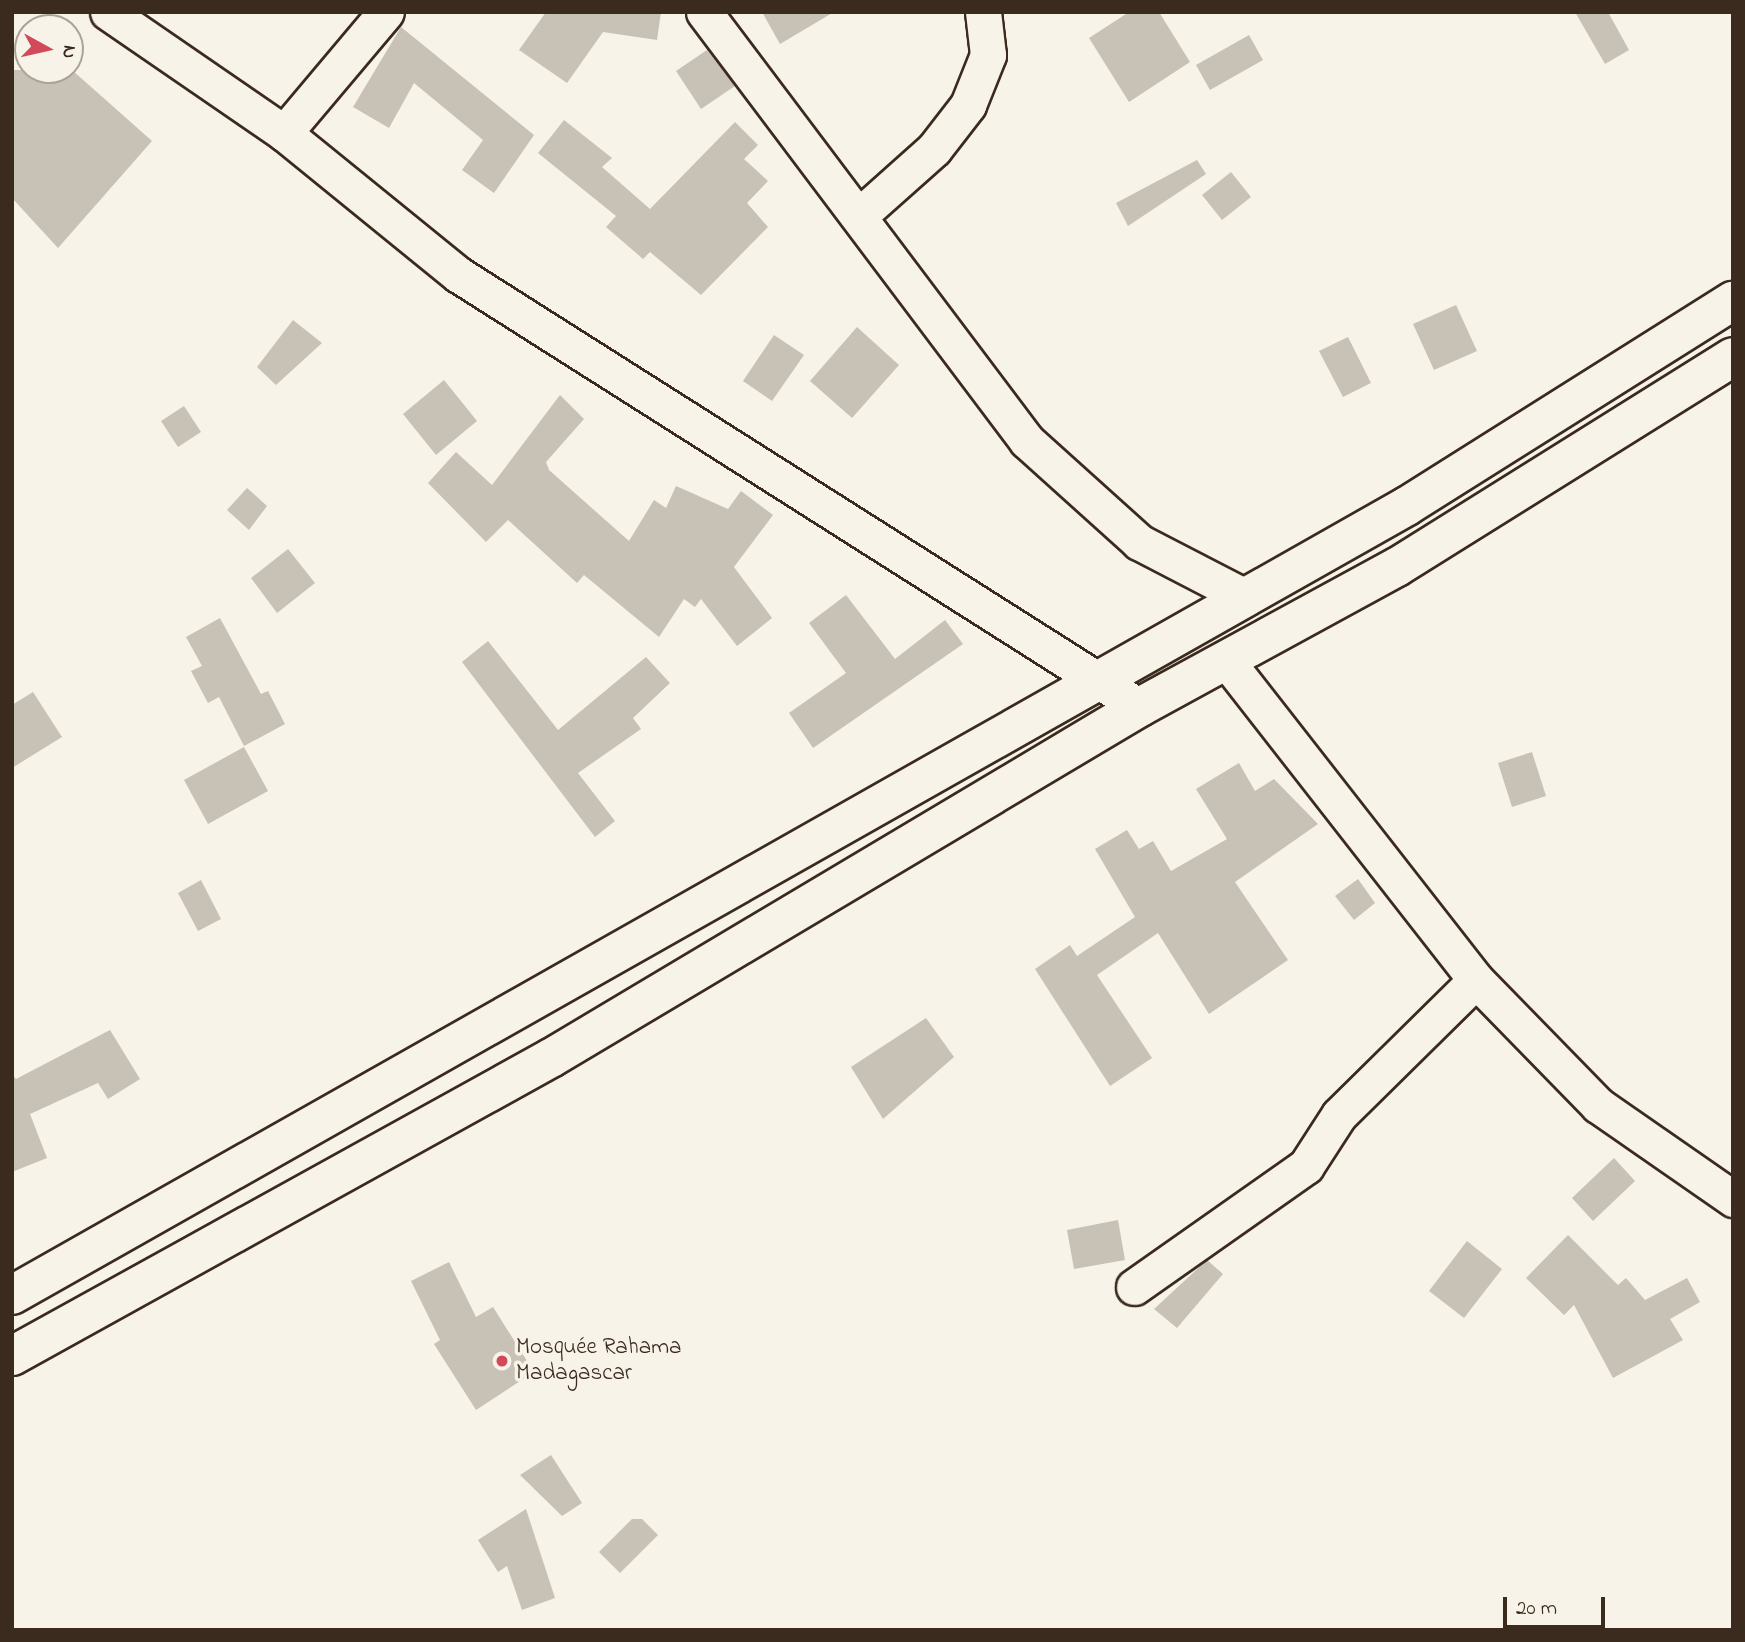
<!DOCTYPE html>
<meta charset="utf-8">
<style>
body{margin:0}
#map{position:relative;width:1745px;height:1642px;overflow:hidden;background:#f7f3e8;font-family:"Indie Flower",sans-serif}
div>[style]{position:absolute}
.building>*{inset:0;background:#c8c1b6}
.roads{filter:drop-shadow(2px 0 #3b2a1e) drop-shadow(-2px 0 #3b2a1e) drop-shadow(0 2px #3b2a1e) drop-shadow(0 -2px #3b2a1e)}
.minor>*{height:35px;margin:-17.5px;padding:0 17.5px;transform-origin:17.5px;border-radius:17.5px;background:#f7f3e8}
.major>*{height:38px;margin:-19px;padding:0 19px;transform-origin:19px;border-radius:19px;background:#f7f3e8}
.dots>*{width:19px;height:19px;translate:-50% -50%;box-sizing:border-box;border:4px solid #f7f3e8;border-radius:50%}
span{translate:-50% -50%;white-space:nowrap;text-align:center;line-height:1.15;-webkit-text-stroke:7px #f7f3e8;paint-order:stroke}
.poi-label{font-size:23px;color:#3b2a1e}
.left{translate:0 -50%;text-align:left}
.frame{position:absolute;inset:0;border:14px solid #3b2a1e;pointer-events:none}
.north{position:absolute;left:14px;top:14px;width:70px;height:70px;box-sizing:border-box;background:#f7f3e8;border:2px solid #aca397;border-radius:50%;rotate:98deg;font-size:19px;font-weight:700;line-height:28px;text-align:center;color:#3b2a1e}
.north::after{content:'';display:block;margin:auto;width:24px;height:32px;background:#d1495b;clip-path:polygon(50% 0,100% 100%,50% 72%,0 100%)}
.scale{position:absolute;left:1503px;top:1597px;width:102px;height:32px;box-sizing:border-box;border:4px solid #3b2a1e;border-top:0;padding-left:9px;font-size:21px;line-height:24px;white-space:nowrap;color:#3b2a1e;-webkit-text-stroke:5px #f7f3e8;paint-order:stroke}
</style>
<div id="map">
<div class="building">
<i style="clip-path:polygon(546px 12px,661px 12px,657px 40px,603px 32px,567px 83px,519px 50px)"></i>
<i style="clip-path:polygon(762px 12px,834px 12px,780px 44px)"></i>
<i style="clip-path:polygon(1129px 12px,1159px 12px,1190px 62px,1129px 102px,1089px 38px)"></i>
<i style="clip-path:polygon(1575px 12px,1608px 12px,1629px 50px,1605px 64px)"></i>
<i style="clip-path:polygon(401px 27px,534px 135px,494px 193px,462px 170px,483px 140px,414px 83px,389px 128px,353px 107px)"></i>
<i style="clip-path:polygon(1249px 35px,1263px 60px,1210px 90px,1196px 65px)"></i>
<i style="clip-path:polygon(707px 50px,735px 86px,701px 109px,676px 71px)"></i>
<i style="clip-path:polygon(12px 70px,72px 70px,152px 141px,58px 248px,12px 198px)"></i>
<i style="clip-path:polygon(564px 120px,612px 158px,602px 167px,650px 209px,735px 122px,758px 145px,744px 159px,768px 181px,747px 203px,768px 227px,701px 295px,650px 252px,643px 259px,606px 227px,616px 216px,538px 153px)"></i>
<i style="clip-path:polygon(1197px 160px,1206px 174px,1128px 226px,1116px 203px)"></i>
<i style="clip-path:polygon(1231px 172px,1251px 197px,1222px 220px,1202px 195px)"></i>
<i style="clip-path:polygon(1456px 305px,1477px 351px,1434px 370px,1413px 324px)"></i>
<i style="clip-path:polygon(293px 320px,322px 343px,276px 385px,257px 367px)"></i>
<i style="clip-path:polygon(857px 327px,899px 365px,852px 418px,810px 381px)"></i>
<i style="clip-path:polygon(774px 335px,804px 355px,772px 401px,743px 381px)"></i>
<i style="clip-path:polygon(1348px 337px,1371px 383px,1343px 397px,1319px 351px)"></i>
<i style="clip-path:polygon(444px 380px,477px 421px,436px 455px,403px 414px)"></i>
<i style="clip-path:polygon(560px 395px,584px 419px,546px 462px,549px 470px,629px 541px,654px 500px,666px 508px,676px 486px,728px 509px,741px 491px,773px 515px,734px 567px,772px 618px,737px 646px,701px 599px,695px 607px,684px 599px,659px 637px,584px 575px,577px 583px,508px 520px,486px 542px,428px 483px,456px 452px,492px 485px)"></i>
<i style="clip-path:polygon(184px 406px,201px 432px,178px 447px,161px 421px)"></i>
<i style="clip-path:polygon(247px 488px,267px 506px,249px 530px,227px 510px)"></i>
<i style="clip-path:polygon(288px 549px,315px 583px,277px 613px,251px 578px)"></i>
<i style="clip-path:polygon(846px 595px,895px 659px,945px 620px,963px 644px,813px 748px,789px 713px,846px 673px,809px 623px)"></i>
<i style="clip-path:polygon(220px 618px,261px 694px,268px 691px,285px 724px,244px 746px,219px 697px,208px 703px,191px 671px,202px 666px,186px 637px)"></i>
<i style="clip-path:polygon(488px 641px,558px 730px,646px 657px,670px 683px,633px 718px,641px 729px,578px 773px,615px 821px,595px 837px,462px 662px)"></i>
<i style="clip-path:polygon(33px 692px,62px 737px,12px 768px,12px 705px)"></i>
<i style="clip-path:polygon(244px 747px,268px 791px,208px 824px,184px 780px)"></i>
<i style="clip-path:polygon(1532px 752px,1546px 796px,1512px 807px,1498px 763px)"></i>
<i style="clip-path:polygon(1239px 763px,1255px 791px,1274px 779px,1318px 824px,1235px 882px,1288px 960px,1209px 1014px,1158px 933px,1097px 975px,1152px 1058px,1110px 1086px,1035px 969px,1070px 945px,1077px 956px,1135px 917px,1095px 849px,1127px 830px,1139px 849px,1153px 841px,1171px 871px,1227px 839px,1196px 789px)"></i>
<i style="clip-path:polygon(1358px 879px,1375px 903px,1354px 920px,1335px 896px)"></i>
<i style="clip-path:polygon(201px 880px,221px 919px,198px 931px,178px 893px)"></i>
<i style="clip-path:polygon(926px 1018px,954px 1057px,883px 1119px,851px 1067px)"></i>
<i style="clip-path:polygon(110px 1030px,140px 1079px,108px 1099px,98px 1083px,30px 1114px,47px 1158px,12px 1172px,12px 1074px,16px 1079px)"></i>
<i style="clip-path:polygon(1614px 1158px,1635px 1181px,1593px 1221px,1572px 1198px)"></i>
<i style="clip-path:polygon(1118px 1220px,1125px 1260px,1074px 1269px,1067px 1230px)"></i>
<i style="clip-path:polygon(1568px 1235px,1618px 1285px,1626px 1278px,1645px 1300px,1687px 1278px,1700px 1302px,1670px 1319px,1683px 1340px,1613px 1378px,1574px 1305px,1564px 1315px,1526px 1278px)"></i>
<i style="clip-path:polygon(1467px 1241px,1502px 1269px,1464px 1318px,1429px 1291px)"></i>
<i style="clip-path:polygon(1207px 1260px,1223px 1274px,1177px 1328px,1154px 1309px)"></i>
<i style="clip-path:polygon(449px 1262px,476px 1317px,493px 1307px,534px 1372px,476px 1410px,434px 1344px,440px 1340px,411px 1281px)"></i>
<i style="clip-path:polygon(551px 1455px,582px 1503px,562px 1516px,520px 1475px)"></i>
<i style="clip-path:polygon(526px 1509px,555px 1598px,522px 1610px,507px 1566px,498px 1572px,478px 1540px)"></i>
<i style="clip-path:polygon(632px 1519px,642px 1519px,658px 1535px,620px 1573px,599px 1552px)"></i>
</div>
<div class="roads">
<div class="minor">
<i style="left:108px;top:12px;width:214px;rotate:34.5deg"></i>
<i style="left:284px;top:133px;width:225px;rotate:39.1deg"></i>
<i style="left:459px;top:275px;width:806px;rotate:32.39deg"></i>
<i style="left:704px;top:12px;width:537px;rotate:53.02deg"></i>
<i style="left:1027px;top:441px;width:151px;rotate:42deg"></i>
<i style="left:1139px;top:542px;width:117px;rotate:27.4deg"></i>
<i style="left:284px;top:133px;width:158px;rotate:-49.9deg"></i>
<i style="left:860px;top:215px;width:99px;rotate:-41.7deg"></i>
<i style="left:934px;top:149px;width:56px;rotate:-52.3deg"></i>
<i style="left:968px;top:105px;width:54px;rotate:-68.2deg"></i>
<i style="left:988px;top:55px;width:43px;rotate:-96.6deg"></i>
<i style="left:1226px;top:660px;width:406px;rotate:52deg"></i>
<i style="left:1476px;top:980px;width:175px;rotate:45.7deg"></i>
<i style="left:1598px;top:1105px;width:165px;rotate:34.8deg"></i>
<i style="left:1134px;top:1287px;width:210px;rotate:-35.1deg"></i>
<i style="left:1306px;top:1166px;width:61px;rotate:-57.1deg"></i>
<i style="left:1339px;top:1115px;width:192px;rotate:-44.6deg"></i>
</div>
<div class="major">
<i style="left:12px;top:1295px;width:1603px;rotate:-29.49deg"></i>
<i style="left:1407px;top:506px;width:385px;rotate:-32.2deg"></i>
<i style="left:12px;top:1356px;width:616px;rotate:-28.94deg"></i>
<i style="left:551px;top:1058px;width:686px;rotate:-30.79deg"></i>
<i style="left:1140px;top:707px;width:293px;rotate:-28.6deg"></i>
<i style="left:1397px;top:567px;width:396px;rotate:-32deg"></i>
</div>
</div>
<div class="dots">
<i style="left:502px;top:1361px;background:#d1495b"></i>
</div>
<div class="poi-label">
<span class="left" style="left:516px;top:1361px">Mosquée Rahama<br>Madagascar</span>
</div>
<div class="frame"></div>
<div class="north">N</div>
<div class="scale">20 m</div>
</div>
